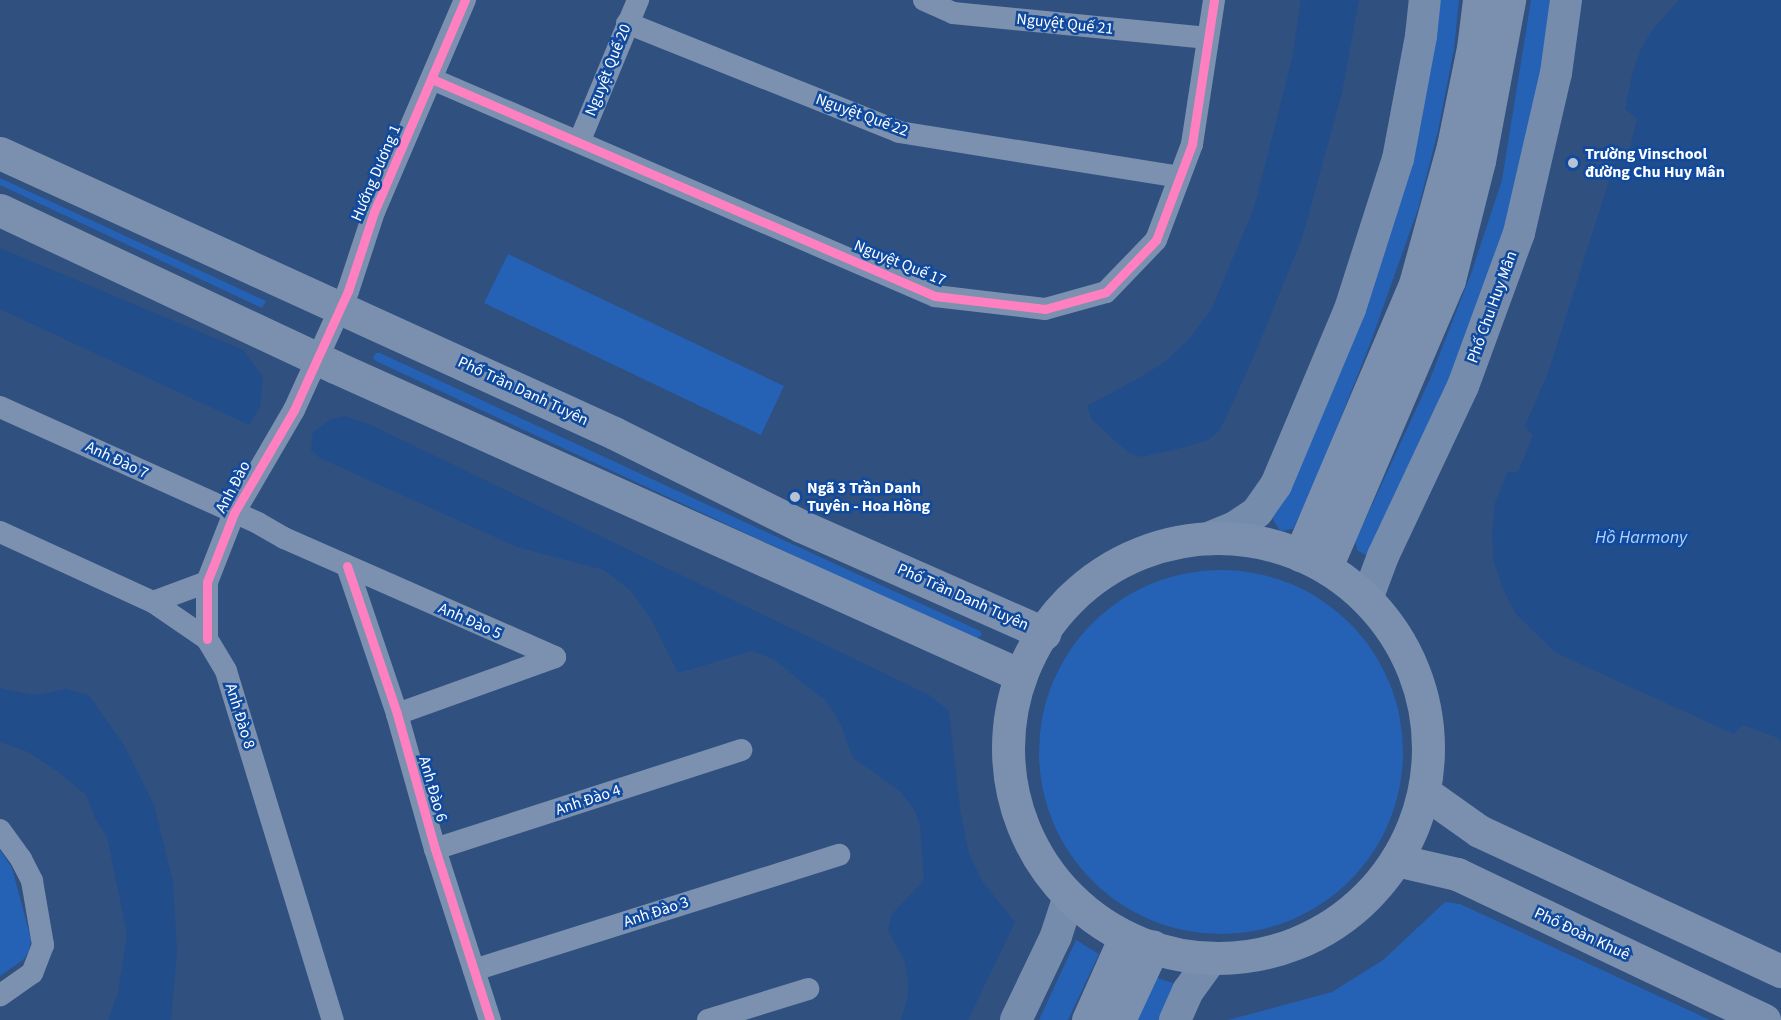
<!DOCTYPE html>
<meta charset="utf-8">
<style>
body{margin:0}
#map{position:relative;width:1781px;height:1020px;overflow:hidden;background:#30507f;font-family:"Source Sans 3",sans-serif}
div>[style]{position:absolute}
.green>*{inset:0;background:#2561b5}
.round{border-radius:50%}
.water>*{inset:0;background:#224d8b}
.street>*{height:22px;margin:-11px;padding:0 11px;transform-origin:11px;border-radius:11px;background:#7b91af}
.secondary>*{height:32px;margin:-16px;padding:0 16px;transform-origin:16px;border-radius:16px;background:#768cad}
.primary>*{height:33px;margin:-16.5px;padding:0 16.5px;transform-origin:16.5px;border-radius:16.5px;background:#7b90ae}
.primary>.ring{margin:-16.5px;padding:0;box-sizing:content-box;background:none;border:33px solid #7b90ae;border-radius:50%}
.cycleway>*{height:9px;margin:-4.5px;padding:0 4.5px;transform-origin:4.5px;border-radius:4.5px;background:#ff80c0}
.dots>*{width:16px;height:16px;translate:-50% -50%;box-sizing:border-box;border:3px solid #104a9f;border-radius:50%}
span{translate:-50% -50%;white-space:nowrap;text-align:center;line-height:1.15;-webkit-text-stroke:5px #104a9f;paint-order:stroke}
.street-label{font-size:16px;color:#fff}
.poi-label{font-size:16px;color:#fff;font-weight:700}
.left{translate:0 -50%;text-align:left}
.water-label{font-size:18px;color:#b3d2fb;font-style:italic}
</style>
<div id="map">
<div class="green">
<i style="clip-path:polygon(1437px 0,1459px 0,1454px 49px,1438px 131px,1418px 209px,1370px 344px,1314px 485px,1293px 529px,1280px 531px,1272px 518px)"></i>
<i style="clip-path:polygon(1531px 0,1554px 0,1530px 154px,1451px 387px,1374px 551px,1366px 555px,1358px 551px,1355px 542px,1430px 379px,1472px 271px,1502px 180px)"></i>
<i style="clip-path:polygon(0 178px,266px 301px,262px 308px,0 185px)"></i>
<i style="clip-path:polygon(508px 254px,784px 386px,761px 435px,484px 303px)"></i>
<i style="clip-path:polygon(376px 353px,380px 353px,980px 631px,982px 635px,975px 640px,376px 361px,373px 358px)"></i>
<i class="round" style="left:1039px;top:570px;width:364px;height:364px"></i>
<i style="clip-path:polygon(0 850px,12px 868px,31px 939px,29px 951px,23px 960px,0 976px)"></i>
<i style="clip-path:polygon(1445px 902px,1460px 904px,1710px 1020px,1228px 1020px,1332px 992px,1383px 960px)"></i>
<i style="clip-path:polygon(1076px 940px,1099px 954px,1068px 1020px,1039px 1020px)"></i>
<i style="clip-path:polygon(1152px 976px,1178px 985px,1161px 1020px,1132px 1020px)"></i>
</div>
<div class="water">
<i style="clip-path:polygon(1301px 0,1359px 0,1342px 93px,1302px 238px,1254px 356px,1220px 430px,1208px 440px,1181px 448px,1141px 457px,1129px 453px,1092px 420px,1087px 406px,1139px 378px,1166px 361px,1190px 338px,1211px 310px,1254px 208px,1292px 59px)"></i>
<i style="clip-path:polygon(1679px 0,1781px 0,1781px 742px,1778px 738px,1743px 725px,1734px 734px,1556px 653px,1516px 614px,1503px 589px,1493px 559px,1492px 531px,1495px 503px,1508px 471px,1515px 473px,1519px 470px,1533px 436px,1525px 426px,1548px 373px,1615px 162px,1624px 161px,1628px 155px,1637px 119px,1625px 109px,1632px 75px,1641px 49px,1653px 29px)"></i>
<i style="clip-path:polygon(0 248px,243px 350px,263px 377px,260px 407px,249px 425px,0 309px)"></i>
<i style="clip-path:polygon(345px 416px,371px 425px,929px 695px,949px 711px,960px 809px,969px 854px,982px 881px,1015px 922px,968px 1020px,901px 1020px,908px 996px,908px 980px,904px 960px,888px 931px,892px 914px,924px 880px,920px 826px,914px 809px,899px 790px,853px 758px,840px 723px,827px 702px,773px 659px,752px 651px,678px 673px,651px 619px,631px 591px,604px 570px,517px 547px,320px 458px,311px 450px,313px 433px,330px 419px)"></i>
<i style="clip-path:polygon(0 688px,35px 695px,66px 689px,89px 695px,124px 745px,154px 805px,173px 882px,177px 951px,171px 1020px,108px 1020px,118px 992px,127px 934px,107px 837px,96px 820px,86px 795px,60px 773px,28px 752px,0 742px)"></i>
</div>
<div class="street">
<i style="left:924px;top:0;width:32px;rotate:24deg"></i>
<i style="left:953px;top:13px;width:256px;rotate:5.6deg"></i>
<i style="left:627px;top:23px;width:293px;rotate:21.8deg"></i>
<i style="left:899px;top:132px;width:284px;rotate:9.1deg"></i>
<i style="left:432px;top:79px;width:548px;rotate:23.34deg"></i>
<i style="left:935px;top:296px;width:111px;rotate:6.7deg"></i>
<i style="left:1045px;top:309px;width:63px;rotate:-15.6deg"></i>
<i style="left:1106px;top:292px;width:72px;rotate:-46.1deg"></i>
<i style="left:1156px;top:240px;width:103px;rotate:-69.4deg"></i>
<i style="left:1192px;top:144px;width:146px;rotate:-81.3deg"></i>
<i style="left:580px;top:140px;width:152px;rotate:-67.5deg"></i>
<i style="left:0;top:407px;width:283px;rotate:24.2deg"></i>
<i style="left:258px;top:523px;width:30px;rotate:30deg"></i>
<i style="left:284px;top:538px;width:296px;rotate:23.7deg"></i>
<i style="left:0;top:532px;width:168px;rotate:24.6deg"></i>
<i style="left:153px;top:602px;width:65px;rotate:34.4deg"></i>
<i style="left:207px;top:639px;width:37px;rotate:59deg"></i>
<i style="left:226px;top:671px;width:365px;rotate:73deg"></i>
<i style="left:347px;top:566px;width:156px;rotate:71.3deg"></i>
<i style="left:397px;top:714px;width:140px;rotate:74.3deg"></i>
<i style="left:435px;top:849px;width:180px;rotate:72.2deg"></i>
<i style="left:153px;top:602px;width:58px;rotate:-20.3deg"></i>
<i style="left:207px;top:639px;width:57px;rotate:-90deg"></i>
<i style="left:207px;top:582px;width:74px;rotate:-68.6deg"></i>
<i style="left:234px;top:513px;width:119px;rotate:-59.8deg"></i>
<i style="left:294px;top:410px;width:131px;rotate:-65.6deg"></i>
<i style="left:348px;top:291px;width:83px;rotate:-71.8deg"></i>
<i style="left:374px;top:212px;width:231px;rotate:-66.8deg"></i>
<i style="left:397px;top:714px;width:168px;rotate:-19.8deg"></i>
<i style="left:0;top:830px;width:36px;rotate:54deg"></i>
<i style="left:21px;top:859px;width:25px;rotate:63deg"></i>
<i style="left:32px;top:881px;width:65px;rotate:80.2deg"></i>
<i style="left:43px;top:945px;width:30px;rotate:111deg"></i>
<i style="left:32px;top:973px;width:39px;rotate:145deg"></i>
<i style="left:435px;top:849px;width:322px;rotate:-17.9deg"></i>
<i style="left:474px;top:970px;width:383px;rotate:-17.5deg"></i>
<i style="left:708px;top:1020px;width:105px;rotate:-17.2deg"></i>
</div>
<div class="secondary">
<i style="left:1208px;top:538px;width:29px;rotate:-22deg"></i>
<i style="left:1235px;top:527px;width:27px;rotate:-34deg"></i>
<i style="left:1257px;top:512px;width:33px;rotate:-55deg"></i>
<i style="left:1276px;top:485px;width:191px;rotate:-67.2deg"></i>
<i style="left:1350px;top:309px;width:157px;rotate:-72.3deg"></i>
<i style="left:1398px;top:159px;width:125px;rotate:-79.4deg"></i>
<i style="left:1421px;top:36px;width:36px;rotate:-84deg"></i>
<i style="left:1367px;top:599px;width:46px;rotate:-69.6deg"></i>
<i style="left:1383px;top:556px;width:188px;rotate:-64.8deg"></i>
<i style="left:1463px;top:386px;width:163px;rotate:-69.9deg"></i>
<i style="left:1519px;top:233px;width:164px;rotate:-77deg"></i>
<i style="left:1556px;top:73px;width:74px;rotate:-82.2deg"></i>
<i style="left:1016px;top:1020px;width:93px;rotate:-64.5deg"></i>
<i style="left:1056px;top:936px;width:40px;rotate:-72deg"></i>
<i style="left:1175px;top:1020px;width:32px;rotate:-66deg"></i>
<i style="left:1188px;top:991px;width:39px;rotate:-54deg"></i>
</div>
<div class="primary">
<i style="left:0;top:153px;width:675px;rotate:24.51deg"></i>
<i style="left:614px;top:433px;width:209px;rotate:26.4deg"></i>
<i style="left:801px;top:526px;width:266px;rotate:23.8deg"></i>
<i style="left:0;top:210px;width:370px;rotate:25.1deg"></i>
<i style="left:335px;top:367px;width:751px;rotate:24.21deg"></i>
<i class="ring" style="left:1008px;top:538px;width:387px;height:387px"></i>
<i style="left:1300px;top:555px;width:294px;rotate:-67deg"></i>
<i style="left:1415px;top:284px;width:143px;rotate:-74.6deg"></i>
<i style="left:1453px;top:146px;width:100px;rotate:-78.5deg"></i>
<i style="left:1473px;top:48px;width:48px;rotate:-82.9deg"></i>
<i style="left:1326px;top:567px;width:312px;rotate:-66.8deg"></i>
<i style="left:1449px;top:280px;width:123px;rotate:-75.9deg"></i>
<i style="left:1479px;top:161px;width:164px;rotate:-79.4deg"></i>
<i style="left:1424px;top:792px;width:67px;rotate:35.3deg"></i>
<i style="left:1479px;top:831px;width:333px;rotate:24.9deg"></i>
<i style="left:1396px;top:860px;width:63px;rotate:12.9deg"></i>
<i style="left:1457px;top:874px;width:340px;rotate:25.4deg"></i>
<i style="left:1088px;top:1020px;width:91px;rotate:-66deg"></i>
<i style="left:1119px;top:1020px;width:81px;rotate:-65deg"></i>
</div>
<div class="cycleway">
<i style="left:432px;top:79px;width:548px;rotate:23.34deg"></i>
<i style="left:935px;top:296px;width:111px;rotate:6.7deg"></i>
<i style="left:1045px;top:309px;width:63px;rotate:-15.6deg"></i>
<i style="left:1106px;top:292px;width:72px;rotate:-46.1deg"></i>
<i style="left:1156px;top:240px;width:103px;rotate:-69.4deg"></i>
<i style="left:1192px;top:144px;width:146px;rotate:-81.3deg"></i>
<i style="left:347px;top:566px;width:156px;rotate:71.3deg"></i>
<i style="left:397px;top:714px;width:140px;rotate:74.3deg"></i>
<i style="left:435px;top:849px;width:180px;rotate:72.2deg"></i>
<i style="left:207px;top:639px;width:57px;rotate:-90deg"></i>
<i style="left:207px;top:582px;width:74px;rotate:-68.6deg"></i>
<i style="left:234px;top:513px;width:119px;rotate:-59.8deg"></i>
<i style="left:294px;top:410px;width:131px;rotate:-65.6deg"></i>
<i style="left:348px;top:291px;width:83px;rotate:-71.8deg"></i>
<i style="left:374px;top:212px;width:231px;rotate:-66.8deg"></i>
</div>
<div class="dots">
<i style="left:1573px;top:163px;background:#b7c2d2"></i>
<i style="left:795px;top:497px;background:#b7c2d2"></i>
</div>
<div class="street-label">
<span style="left:1065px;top:24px;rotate:6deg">Nguyệt Quế 21</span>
<span style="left:608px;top:70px;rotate:-68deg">Nguyệt Quế 20</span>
<span style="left:862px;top:115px;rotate:20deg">Nguyệt Quế 22</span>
<span style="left:376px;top:173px;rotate:-67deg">Hướng Dương 1</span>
<span style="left:900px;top:263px;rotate:22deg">Nguyệt Quế 17</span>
<span style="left:1492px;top:307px;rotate:-70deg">Phố Chu Huy Mân</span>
<span style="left:523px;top:391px;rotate:25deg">Phố Trần Danh Tuyên</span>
<span style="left:117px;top:460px;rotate:25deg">Anh Đào 7</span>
<span style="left:233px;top:487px;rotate:-62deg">Anh Đào</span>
<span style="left:963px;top:597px;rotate:24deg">Phố Trần Danh Tuyên</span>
<span style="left:470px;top:621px;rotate:24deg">Anh Đào 5</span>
<span style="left:240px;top:716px;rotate:73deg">Anh Đào 8</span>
<span style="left:433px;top:789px;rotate:74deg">Anh Đào 6</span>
<span style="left:588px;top:800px;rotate:-18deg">Anh Đào 4</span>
<span style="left:656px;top:912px;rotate:-18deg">Anh Đào 3</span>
<span style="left:1582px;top:934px;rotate:25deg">Phố Đoàn Khuê</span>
</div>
<div class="poi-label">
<span class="left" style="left:1585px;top:163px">Trường Vinschool<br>đường Chu Huy Mân</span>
<span class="left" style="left:807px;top:497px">Ngã 3 Trần Danh<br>Tuyên - Hoa Hồng</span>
</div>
<div class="water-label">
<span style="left:1641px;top:538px">Hồ Harmony</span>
</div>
</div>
